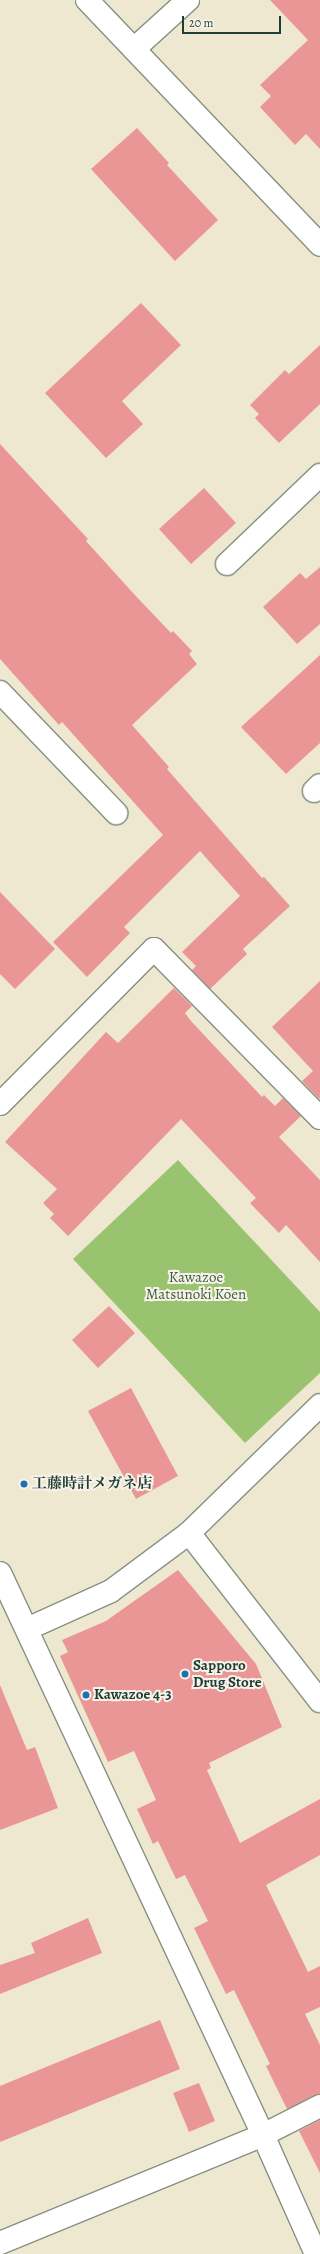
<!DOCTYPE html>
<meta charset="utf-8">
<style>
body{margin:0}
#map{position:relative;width:320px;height:2254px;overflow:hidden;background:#eee8d0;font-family:Alegreya,"Noto Serif JP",serif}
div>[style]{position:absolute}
.green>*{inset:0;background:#99c36f}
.building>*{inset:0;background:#eb9696}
.roads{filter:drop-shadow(1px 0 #869282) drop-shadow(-1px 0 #869282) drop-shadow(0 1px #869282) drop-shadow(0 -1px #869282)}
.minor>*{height:22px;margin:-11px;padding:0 11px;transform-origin:11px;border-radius:11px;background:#fff}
.dots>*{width:11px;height:11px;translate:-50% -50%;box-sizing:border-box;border:2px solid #f7f3e8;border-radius:50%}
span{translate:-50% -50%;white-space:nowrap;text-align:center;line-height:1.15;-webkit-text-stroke:4px #f7f3e8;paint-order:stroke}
.park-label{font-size:15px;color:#3e5e43}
.poi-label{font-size:15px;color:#1f3d34;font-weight:700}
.left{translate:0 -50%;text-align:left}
.scale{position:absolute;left:182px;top:16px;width:99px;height:18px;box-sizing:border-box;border:2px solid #1f3d34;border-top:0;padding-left:5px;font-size:12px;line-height:14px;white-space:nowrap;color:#1f3d34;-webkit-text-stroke:3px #f7f3e8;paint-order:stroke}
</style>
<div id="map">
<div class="green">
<i style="clip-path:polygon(178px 1160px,320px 1312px,320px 1373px,245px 1443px,73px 1259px)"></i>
</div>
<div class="building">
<i style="clip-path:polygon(270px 0,320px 0,320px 149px,306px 134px,295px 145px,260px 107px,271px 96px,260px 85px,308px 40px)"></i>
<i style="clip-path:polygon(137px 128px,169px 163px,167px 165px,218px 220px,175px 261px,91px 169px)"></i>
<i style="clip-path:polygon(141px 303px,181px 345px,122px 401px,143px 424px,106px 458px,45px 393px)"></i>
<i style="clip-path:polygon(320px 345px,320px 404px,279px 443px,255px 418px,259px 414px,250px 405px,285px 370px,289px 374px)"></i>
<i style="clip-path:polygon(0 444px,88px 539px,86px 541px,133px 593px,171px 633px,173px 631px,192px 651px,189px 654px,197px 664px,132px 725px,169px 767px,167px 769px,262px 878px,264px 877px,290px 906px,243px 949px,247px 954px,210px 989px,192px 970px,196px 966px,182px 952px,240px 896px,200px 851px,124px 927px,130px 933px,87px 977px,53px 942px,163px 835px,62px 722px,59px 725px,0 659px)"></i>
<i style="clip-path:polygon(204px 488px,236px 523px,191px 564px,159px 529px)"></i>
<i style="clip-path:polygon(320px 567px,320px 624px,297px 644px,263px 607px,300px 573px,306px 579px)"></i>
<i style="clip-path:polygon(320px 655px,320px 743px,286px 774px,241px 727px)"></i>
<i style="clip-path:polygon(0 892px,55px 949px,15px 989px,0 974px)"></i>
<i style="clip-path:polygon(320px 981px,320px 1098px,319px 1099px,302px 1081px,313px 1071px,272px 1027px)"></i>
<i style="clip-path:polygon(174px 988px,192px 1006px,185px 1013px,191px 1021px,262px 1097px,264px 1095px,275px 1106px,283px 1098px,301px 1116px,279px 1137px,320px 1180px,320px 1262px,286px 1225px,279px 1233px,250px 1203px,256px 1198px,181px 1119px,68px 1236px,50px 1218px,54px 1214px,43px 1203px,57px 1189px,5px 1142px,106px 1032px,118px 1043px)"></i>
<i style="clip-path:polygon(109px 1306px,135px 1333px,98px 1368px,72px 1340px)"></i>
<i style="clip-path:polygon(131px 1388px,178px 1476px,136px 1499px,88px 1411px)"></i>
<i style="clip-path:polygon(178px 1570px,256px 1664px,282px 1727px,209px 1763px,211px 1768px,207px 1770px,240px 1843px,320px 1799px,320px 1855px,266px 1885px,308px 1972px,320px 1966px,320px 2007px,305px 2014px,320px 2045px,320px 2094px,287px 2109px,266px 2066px,270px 2064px,234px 1990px,226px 1994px,194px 1928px,208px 1921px,185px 1875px,176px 1879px,158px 1841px,153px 1844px,137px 1809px,156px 1800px,134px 1751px,108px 1762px,60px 1656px,68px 1652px,62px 1640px,106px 1621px)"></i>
<i style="clip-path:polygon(0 1685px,27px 1750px,35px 1747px,58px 1808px,0 1830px)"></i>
<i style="clip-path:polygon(88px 1918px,102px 1953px,0 1994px,0 1965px,35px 1953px,31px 1943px)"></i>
<i style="clip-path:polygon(160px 2020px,180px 2069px,0 2142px,0 2086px)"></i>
<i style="clip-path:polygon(199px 2083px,215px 2121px,189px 2132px,173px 2093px)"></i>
<i style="clip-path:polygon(320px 2120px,320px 2173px,299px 2131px)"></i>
</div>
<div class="roads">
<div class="minor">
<i style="left:87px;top:0;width:338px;rotate:46.4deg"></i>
<i style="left:134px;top:49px;width:73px;rotate:-42.2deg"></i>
<i style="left:227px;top:564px;width:129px;rotate:-43.7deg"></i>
<i style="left:0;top:692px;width:168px;rotate:46.2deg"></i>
<i style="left:314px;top:791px;width:8px;rotate:-45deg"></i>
<i style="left:0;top:1104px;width:218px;rotate:-45.2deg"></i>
<i style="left:154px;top:949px;width:237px;rotate:45.5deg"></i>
<i style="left:189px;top:1533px;width:213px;rotate:52.1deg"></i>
<i style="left:0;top:1573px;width:620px;rotate:64.92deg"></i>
<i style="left:263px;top:2135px;width:130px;rotate:66deg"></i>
<i style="left:27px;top:1629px;width:92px;rotate:-24.3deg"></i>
<i style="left:111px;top:1591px;width:97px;rotate:-36.6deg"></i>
<i style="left:189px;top:1533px;width:183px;rotate:-44.3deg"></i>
<i style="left:0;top:2243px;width:284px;rotate:-22.3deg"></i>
<i style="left:263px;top:2135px;width:64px;rotate:-27deg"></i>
</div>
</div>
<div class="dots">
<i style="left:24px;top:1484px;background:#1f6fb2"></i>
<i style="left:185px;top:1674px;background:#1f6fb2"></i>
<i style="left:86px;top:1695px;background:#1f6fb2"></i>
</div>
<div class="park-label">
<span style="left:196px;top:1286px">Kawazoe<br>Matsunoki Kōen</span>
</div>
<div class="poi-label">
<span class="left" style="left:32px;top:1484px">工藤時計メガネ店</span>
<span class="left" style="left:193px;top:1674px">Sapporo<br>Drug Store</span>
<span class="left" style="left:94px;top:1695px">Kawazoe 4-3</span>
</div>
<div class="scale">20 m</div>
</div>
